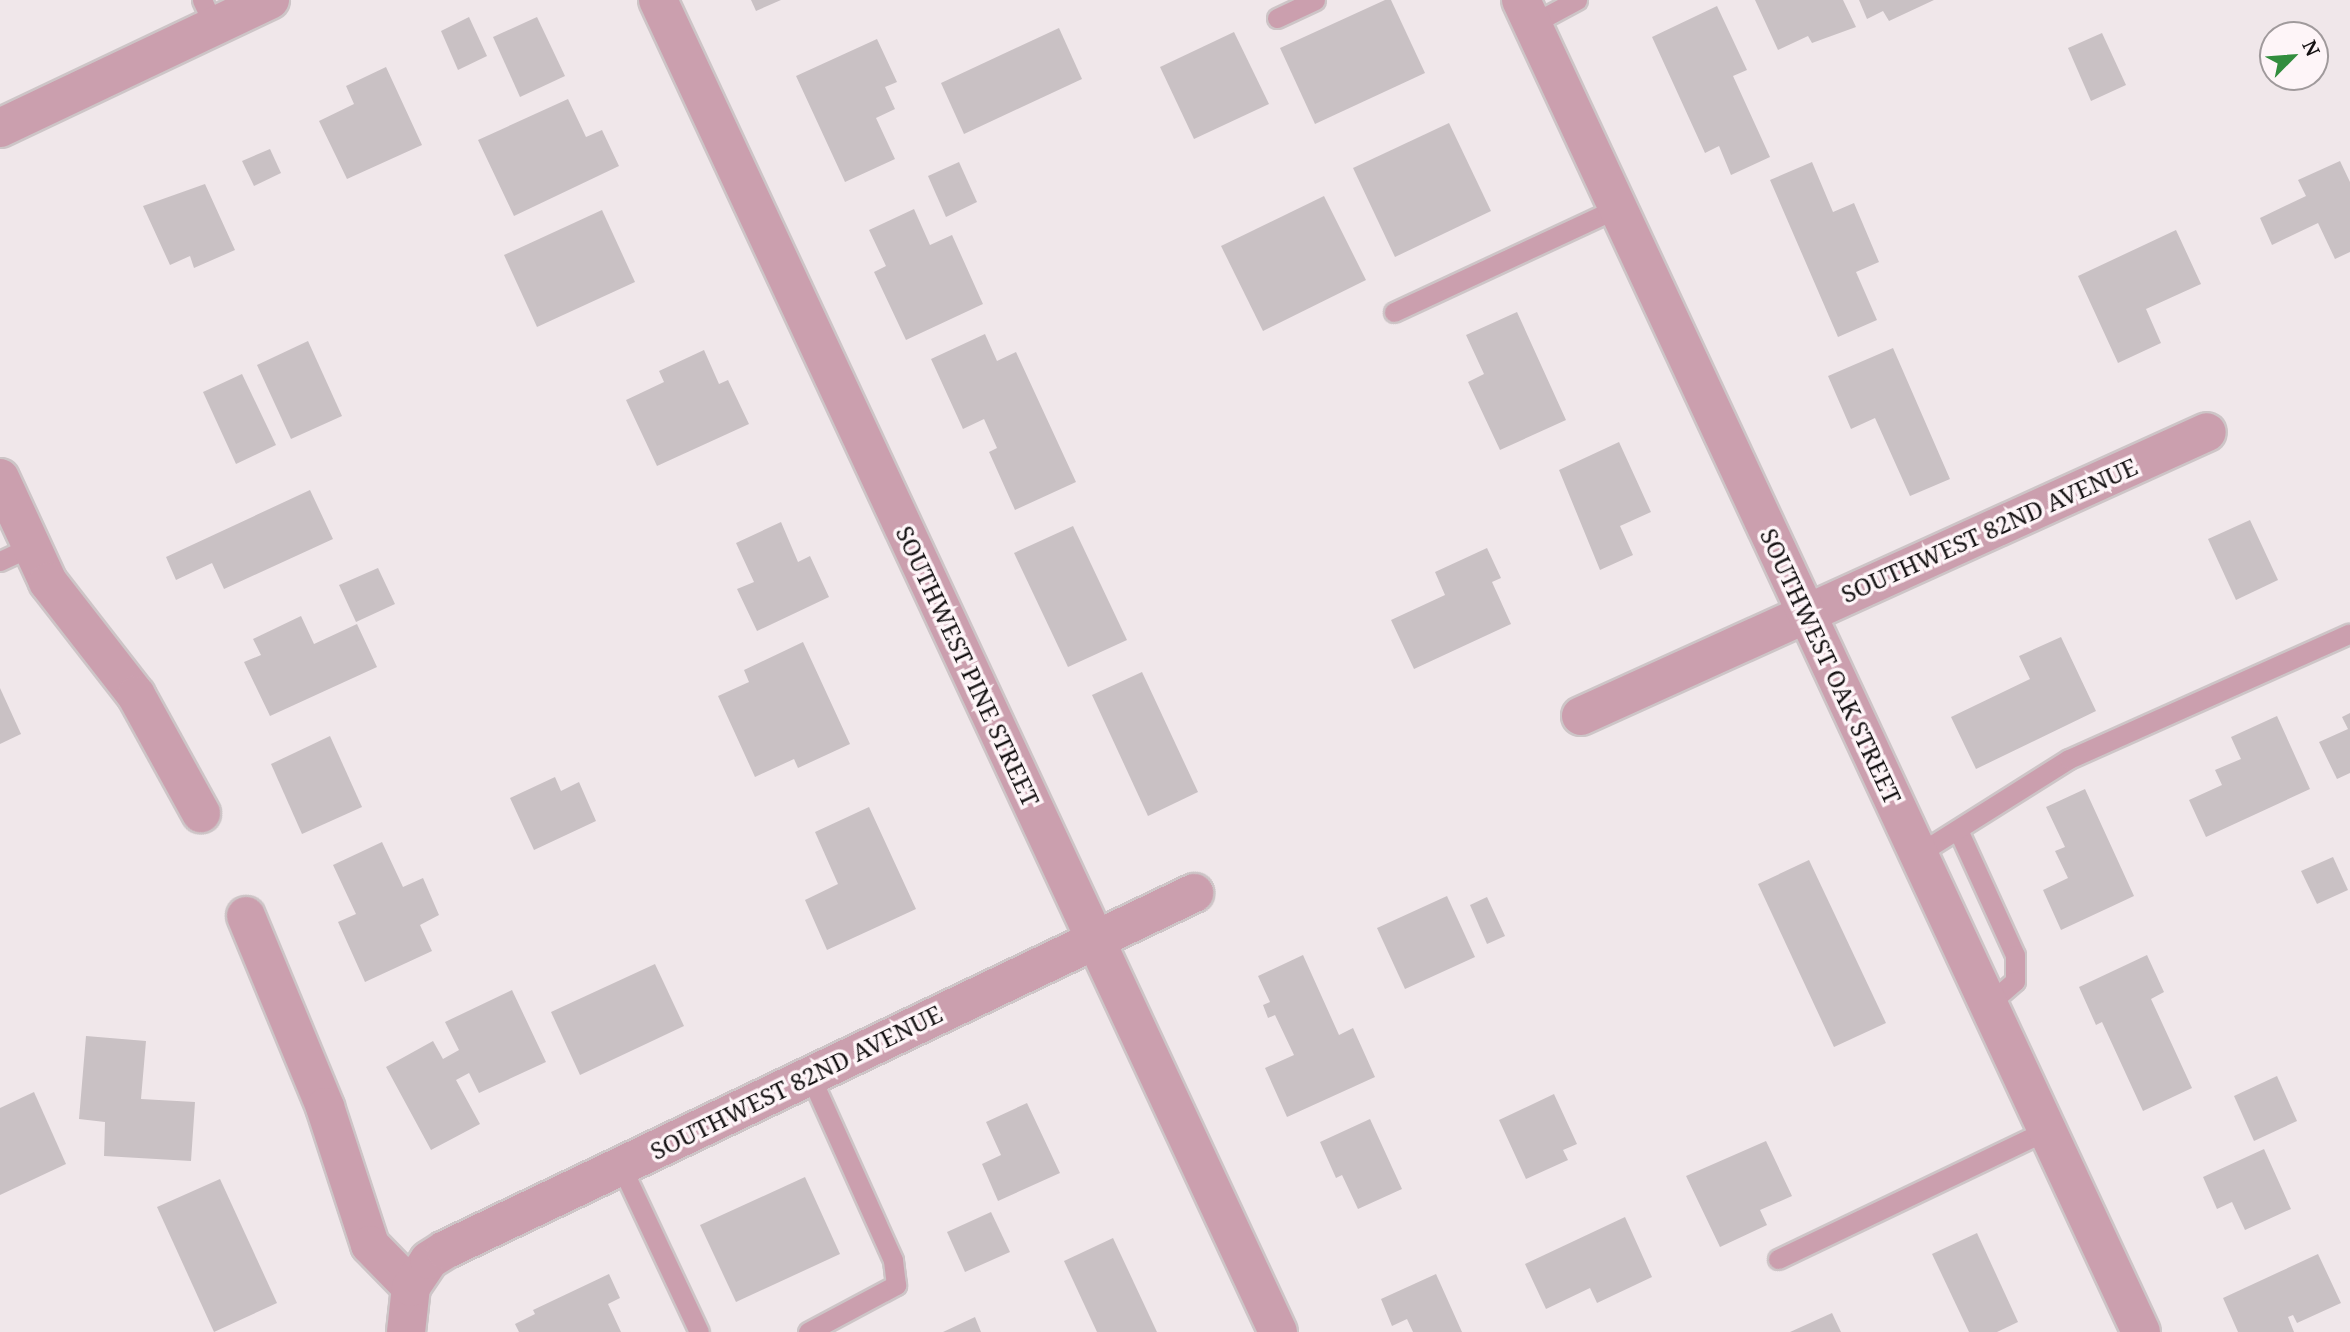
<!DOCTYPE html>
<style>
body{margin:0}
#map{position:relative;width:2350px;height:1332px;overflow:hidden;background:#f0e7ea;font-family:"Noto Serif",serif}
div>[style]{position:absolute}
.building>*{inset:0;background:#c9c1c4}
.roads{filter:drop-shadow(2px 0 #cdc5c7) drop-shadow(-2px 0 #cdc5c7) drop-shadow(0 2px #cdc5c7) drop-shadow(0 -2px #cdc5c7)}
.service>*{height:19px;margin:-9.5px;padding:0 9.5px;transform-origin:9.5px;border-radius:9.5px;background:#cb9fae}
.minor>*{height:38px;margin:-19px;padding:0 19px;transform-origin:19px;border-radius:19px;background:#cb9fae}
.tertiary>*{height:38px;margin:-19px;padding:0 19px;transform-origin:19px;border-radius:19px;background:#cb9fae}
span{translate:-50% -50%;white-space:nowrap;text-align:center;line-height:1.15;-webkit-text-stroke:7px #fef5f8;paint-order:stroke}
.street-label{font-size:24px;color:#141112}
.north{position:absolute;left:2259px;top:21px;width:70px;height:70px;box-sizing:border-box;background:#fef5f8;border:2px solid #a09a9c;border-radius:50%;rotate:65deg;font-size:19px;font-weight:700;line-height:28px;text-align:center;color:#141112}
.north::after{content:'';display:block;margin:auto;width:24px;height:32px;background:#328d3e;clip-path:polygon(50% 0,100% 100%,50% 72%,0 100%)}
</style>
<div id="map">
<div class="building">
<i style="clip-path:polygon(751px 0,781px 0,756px 11px)"></i>
<i style="clip-path:polygon(1385px 0,1391px 0,1425px 73px,1315px 124px,1280px 48px)"></i>
<i style="clip-path:polygon(1755px 0,1843px 0,1856px 27px,1812px 43px,1808px 36px,1778px 50px)"></i>
<i style="clip-path:polygon(1859px 0,1934px 0,1889px 21px,1883px 11px,1867px 19px)"></i>
<i style="clip-path:polygon(1717px 6px,1747px 70px,1733px 76px,1770px 157px,1731px 175px,1719px 146px,1705px 153px,1652px 37px)"></i>
<i style="clip-path:polygon(469px 17px,487px 56px,458px 70px,441px 31px)"></i>
<i style="clip-path:polygon(537px 17px,565px 76px,520px 97px,493px 37px)"></i>
<i style="clip-path:polygon(1059px 28px,1082px 79px,964px 134px,941px 83px)"></i>
<i style="clip-path:polygon(1234px 32px,1269px 104px,1194px 139px,1160px 67px)"></i>
<i style="clip-path:polygon(2102px 33px,2126px 85px,2091px 101px,2068px 48px)"></i>
<i style="clip-path:polygon(877px 39px,897px 82px,885px 87px,895px 109px,876px 118px,895px 159px,845px 182px,796px 76px)"></i>
<i style="clip-path:polygon(386px 67px,422px 145px,347px 179px,319px 121px,354px 104px,346px 86px)"></i>
<i style="clip-path:polygon(568px 99px,586px 137px,602px 130px,619px 166px,514px 216px,478px 140px)"></i>
<i style="clip-path:polygon(1449px 123px,1491px 211px,1395px 257px,1353px 168px)"></i>
<i style="clip-path:polygon(270px 149px,281px 173px,254px 186px,242px 161px)"></i>
<i style="clip-path:polygon(2340px 161px,2350px 182px,2350px 252px,2335px 259px,2318px 223px,2272px 245px,2260px 218px,2306px 196px,2298px 180px)"></i>
<i style="clip-path:polygon(959px 162px,977px 202px,946px 217px,928px 176px)"></i>
<i style="clip-path:polygon(1812px 162px,1833px 212px,1854px 203px,1879px 262px,1856px 272px,1877px 320px,1838px 337px,1770px 180px)"></i>
<i style="clip-path:polygon(205px 184px,235px 250px,194px 268px,190px 256px,170px 265px,143px 206px)"></i>
<i style="clip-path:polygon(1324px 196px,1366px 280px,1263px 331px,1221px 246px)"></i>
<i style="clip-path:polygon(914px 209px,930px 245px,952px 235px,983px 304px,906px 340px,874px 272px,886px 266px,869px 230px)"></i>
<i style="clip-path:polygon(602px 210px,635px 282px,537px 327px,504px 255px)"></i>
<i style="clip-path:polygon(2176px 230px,2201px 284px,2146px 309px,2161px 343px,2118px 363px,2078px 276px)"></i>
<i style="clip-path:polygon(1517px 312px,1566px 420px,1500px 450px,1468px 382px,1484px 374px,1466px 335px)"></i>
<i style="clip-path:polygon(985px 334px,997px 361px,1016px 352px,1076px 482px,1015px 510px,989px 452px,997px 448px,984px 419px,963px 429px,931px 359px)"></i>
<i style="clip-path:polygon(308px 341px,342px 416px,291px 439px,257px 365px)"></i>
<i style="clip-path:polygon(1893px 348px,1950px 479px,1910px 496px,1875px 418px,1851px 429px,1828px 376px)"></i>
<i style="clip-path:polygon(704px 350px,719px 384px,728px 380px,749px 424px,657px 466px,626px 400px,664px 382px,659px 371px)"></i>
<i style="clip-path:polygon(242px 374px,276px 445px,236px 464px,203px 392px)"></i>
<i style="clip-path:polygon(1619px 442px,1651px 512px,1620px 526px,1633px 555px,1600px 570px,1559px 470px)"></i>
<i style="clip-path:polygon(310px 490px,333px 539px,224px 589px,212px 563px,176px 580px,166px 557px)"></i>
<i style="clip-path:polygon(2250px 520px,2278px 580px,2236px 600px,2208px 539px)"></i>
<i style="clip-path:polygon(781px 522px,798px 562px,810px 556px,829px 597px,757px 631px,737px 589px,754px 582px,736px 543px)"></i>
<i style="clip-path:polygon(1073px 526px,1127px 640px,1068px 667px,1014px 553px)"></i>
<i style="clip-path:polygon(1487px 548px,1501px 578px,1492px 582px,1511px 624px,1414px 669px,1391px 620px,1445px 595px,1435px 572px)"></i>
<i style="clip-path:polygon(378px 568px,395px 604px,356px 622px,339px 585px)"></i>
<i style="clip-path:polygon(301px 616px,314px 644px,357px 624px,377px 667px,270px 716px,244px 662px,261px 655px,253px 639px)"></i>
<i style="clip-path:polygon(2061px 637px,2096px 711px,1976px 769px,1951px 717px,2030px 679px,2019px 656px)"></i>
<i style="clip-path:polygon(803px 642px,850px 744px,798px 768px,794px 759px,755px 777px,718px 696px,749px 682px,744px 670px)"></i>
<i style="clip-path:polygon(1142px 672px,1198px 792px,1148px 816px,1092px 695px)"></i>
<i style="clip-path:polygon(0 688px,21px 734px,0 744px)"></i>
<i style="clip-path:polygon(2350px 713px,2350px 773px,2337px 779px,2319px 742px,2348px 729px,2342px 717px)"></i>
<i style="clip-path:polygon(2277px 716px,2310px 789px,2206px 837px,2189px 800px,2222px 785px,2215px 770px,2241px 759px,2231px 737px)"></i>
<i style="clip-path:polygon(330px 736px,362px 807px,302px 834px,271px 764px)"></i>
<i style="clip-path:polygon(555px 777px,561px 791px,579px 782px,596px 821px,534px 850px,510px 798px)"></i>
<i style="clip-path:polygon(2085px 789px,2134px 896px,2061px 930px,2043px 890px,2068px 878px,2055px 851px,2065px 847px,2046px 807px)"></i>
<i style="clip-path:polygon(869px 807px,916px 909px,827px 950px,805px 900px,838px 884px,815px 832px)"></i>
<i style="clip-path:polygon(382px 842px,403px 887px,423px 878px,439px 915px,420px 925px,432px 951px,365px 982px,338px 922px,356px 914px,333px 865px)"></i>
<i style="clip-path:polygon(2333px 857px,2348px 890px,2317px 904px,2301px 871px)"></i>
<i style="clip-path:polygon(1809px 860px,1886px 1023px,1834px 1047px,1758px 884px)"></i>
<i style="clip-path:polygon(1447px 896px,1475px 957px,1405px 989px,1377px 928px)"></i>
<i style="clip-path:polygon(1487px 897px,1505px 936px,1487px 944px,1470px 905px)"></i>
<i style="clip-path:polygon(1303px 955px,1339px 1035px,1353px 1028px,1375px 1077px,1287px 1117px,1265px 1068px,1294px 1055px,1275px 1015px,1268px 1018px,1263px 1005px,1270px 1002px,1258px 976px)"></i>
<i style="clip-path:polygon(2147px 955px,2164px 992px,2151px 999px,2192px 1088px,2143px 1111px,2102px 1022px,2096px 1025px,2079px 987px)"></i>
<i style="clip-path:polygon(655px 964px,684px 1026px,580px 1075px,551px 1012px)"></i>
<i style="clip-path:polygon(512px 990px,546px 1062px,479px 1093px,469px 1073px,456px 1080px,480px 1124px,431px 1150px,386px 1067px,433px 1041px,443px 1059px,459px 1050px,445px 1022px)"></i>
<i style="clip-path:polygon(86px 1036px,146px 1041px,141px 1099px,195px 1102px,191px 1161px,104px 1156px,105px 1122px,79px 1119px)"></i>
<i style="clip-path:polygon(2277px 1076px,2297px 1121px,2254px 1141px,2234px 1096px)"></i>
<i style="clip-path:polygon(34px 1092px,66px 1164px,0 1195px,0 1108px)"></i>
<i style="clip-path:polygon(1554px 1094px,1577px 1144px,1563px 1150px,1568px 1160px,1526px 1179px,1499px 1120px)"></i>
<i style="clip-path:polygon(1027px 1103px,1060px 1173px,998px 1201px,982px 1164px,1001px 1155px,986px 1122px)"></i>
<i style="clip-path:polygon(1370px 1119px,1402px 1189px,1358px 1209px,1342px 1175px,1336px 1178px,1320px 1142px)"></i>
<i style="clip-path:polygon(1766px 1141px,1792px 1196px,1760px 1210px,1767px 1225px,1720px 1247px,1686px 1176px)"></i>
<i style="clip-path:polygon(2264px 1149px,2291px 1209px,2245px 1230px,2232px 1202px,2217px 1209px,2203px 1177px)"></i>
<i style="clip-path:polygon(805px 1177px,840px 1254px,736px 1302px,700px 1225px)"></i>
<i style="clip-path:polygon(220px 1179px,277px 1303px,214px 1332px,157px 1207px)"></i>
<i style="clip-path:polygon(991px 1212px,1010px 1252px,965px 1272px,947px 1232px)"></i>
<i style="clip-path:polygon(1625px 1217px,1652px 1277px,1597px 1303px,1590px 1288px,1546px 1309px,1525px 1264px)"></i>
<i style="clip-path:polygon(1977px 1233px,2018px 1322px,1997px 1332px,1969px 1332px,1932px 1254px)"></i>
<i style="clip-path:polygon(1113px 1238px,1157px 1332px,1097px 1332px,1064px 1261px)"></i>
<i style="clip-path:polygon(2318px 1254px,2341px 1303px,2297px 1323px,2293px 1315px,2288px 1317px,2294px 1332px,2238px 1332px,2223px 1298px)"></i>
<i style="clip-path:polygon(609px 1274px,620px 1298px,608px 1304px,621px 1332px,519px 1332px,515px 1324px,535px 1314px,533px 1310px)"></i>
<i style="clip-path:polygon(1436px 1274px,1462px 1332px,1413px 1332px,1407px 1319px,1392px 1326px,1381px 1299px)"></i>
<i style="clip-path:polygon(1832px 1313px,1841px 1332px,1790px 1332px)"></i>
<i style="clip-path:polygon(975px 1317px,981px 1332px,943px 1332px)"></i>
</div>
<div class="roads">
<div class="service">
<i style="left:202px;top:0;width:29px;rotate:65deg"></i>
<i style="left:1277px;top:18px;width:42px;rotate:-25.3deg"></i>
<i style="left:1532px;top:24px;width:51px;rotate:-28.1deg"></i>
<i style="left:1394px;top:312px;width:246px;rotate:-25deg"></i>
<i style="left:0;top:561px;width:35px;rotate:-25deg"></i>
<i style="left:1958px;top:830px;width:137px;rotate:65.5deg"></i>
<i style="left:2015px;top:955px;width:26px;rotate:90deg"></i>
<i style="left:2015px;top:981px;width:35px;rotate:139deg"></i>
<i style="left:1918px;top:854px;width:178px;rotate:-32.2deg"></i>
<i style="left:2069px;top:759px;width:307px;rotate:-24.1deg"></i>
<i style="left:621px;top:1166px;width:183px;rotate:64.8deg"></i>
<i style="left:1778px;top:1259px;width:298px;rotate:-25.6deg"></i>
<i style="left:808px;top:1332px;width:100px;rotate:-28.1deg"></i>
<i style="left:896px;top:1285px;width:25px;rotate:-97deg"></i>
<i style="left:893px;top:1260px;width:203px;rotate:-114.2deg"></i>
</div>
<div class="minor">
<i style="left:658px;top:0;width:1469px;rotate:65.04deg"></i>
<i style="left:0;top:128px;width:299px;rotate:-25.4deg"></i>
<i style="left:0;top:478px;width:115px;rotate:65.2deg"></i>
<i style="left:48px;top:582px;width:143px;rotate:52.1deg"></i>
<i style="left:136px;top:695px;width:135px;rotate:61.2deg"></i>
<i style="left:1581px;top:716px;width:687px;rotate:-24.4deg"></i>
<i style="left:246px;top:916px;width:207px;rotate:67.5deg"></i>
<i style="left:325px;top:1107px;width:145px;rotate:71.9deg"></i>
<i style="left:370px;top:1245px;width:59px;rotate:45.7deg"></i>
<i style="left:406px;top:1332px;width:45px;rotate:-83.7deg"></i>
<i style="left:411px;top:1287px;width:32px;rotate:-56deg"></i>
<i style="left:429px;top:1260px;width:19px;rotate:-32deg"></i>
<i style="left:445px;top:1250px;width:830px;rotate:-25.48deg"></i>
</div>
<div class="tertiary">
<i style="left:1521px;top:0;width:1469px;rotate:65.04deg"></i>
</div>
</div>
<div class="street-label">
<span style="left:1989px;top:530px;rotate:-24deg">SOUTHWEST 82ND AVENUE</span>
<span style="left:968px;top:666px;rotate:65deg">SOUTHWEST PINE STREET</span>
<span style="left:1831px;top:666px;rotate:65deg">SOUTHWEST OAK STREET</span>
<span style="left:796px;top:1082px;rotate:-26deg">SOUTHWEST 82ND AVENUE</span>
</div>
<div class="north">N</div>
</div>
